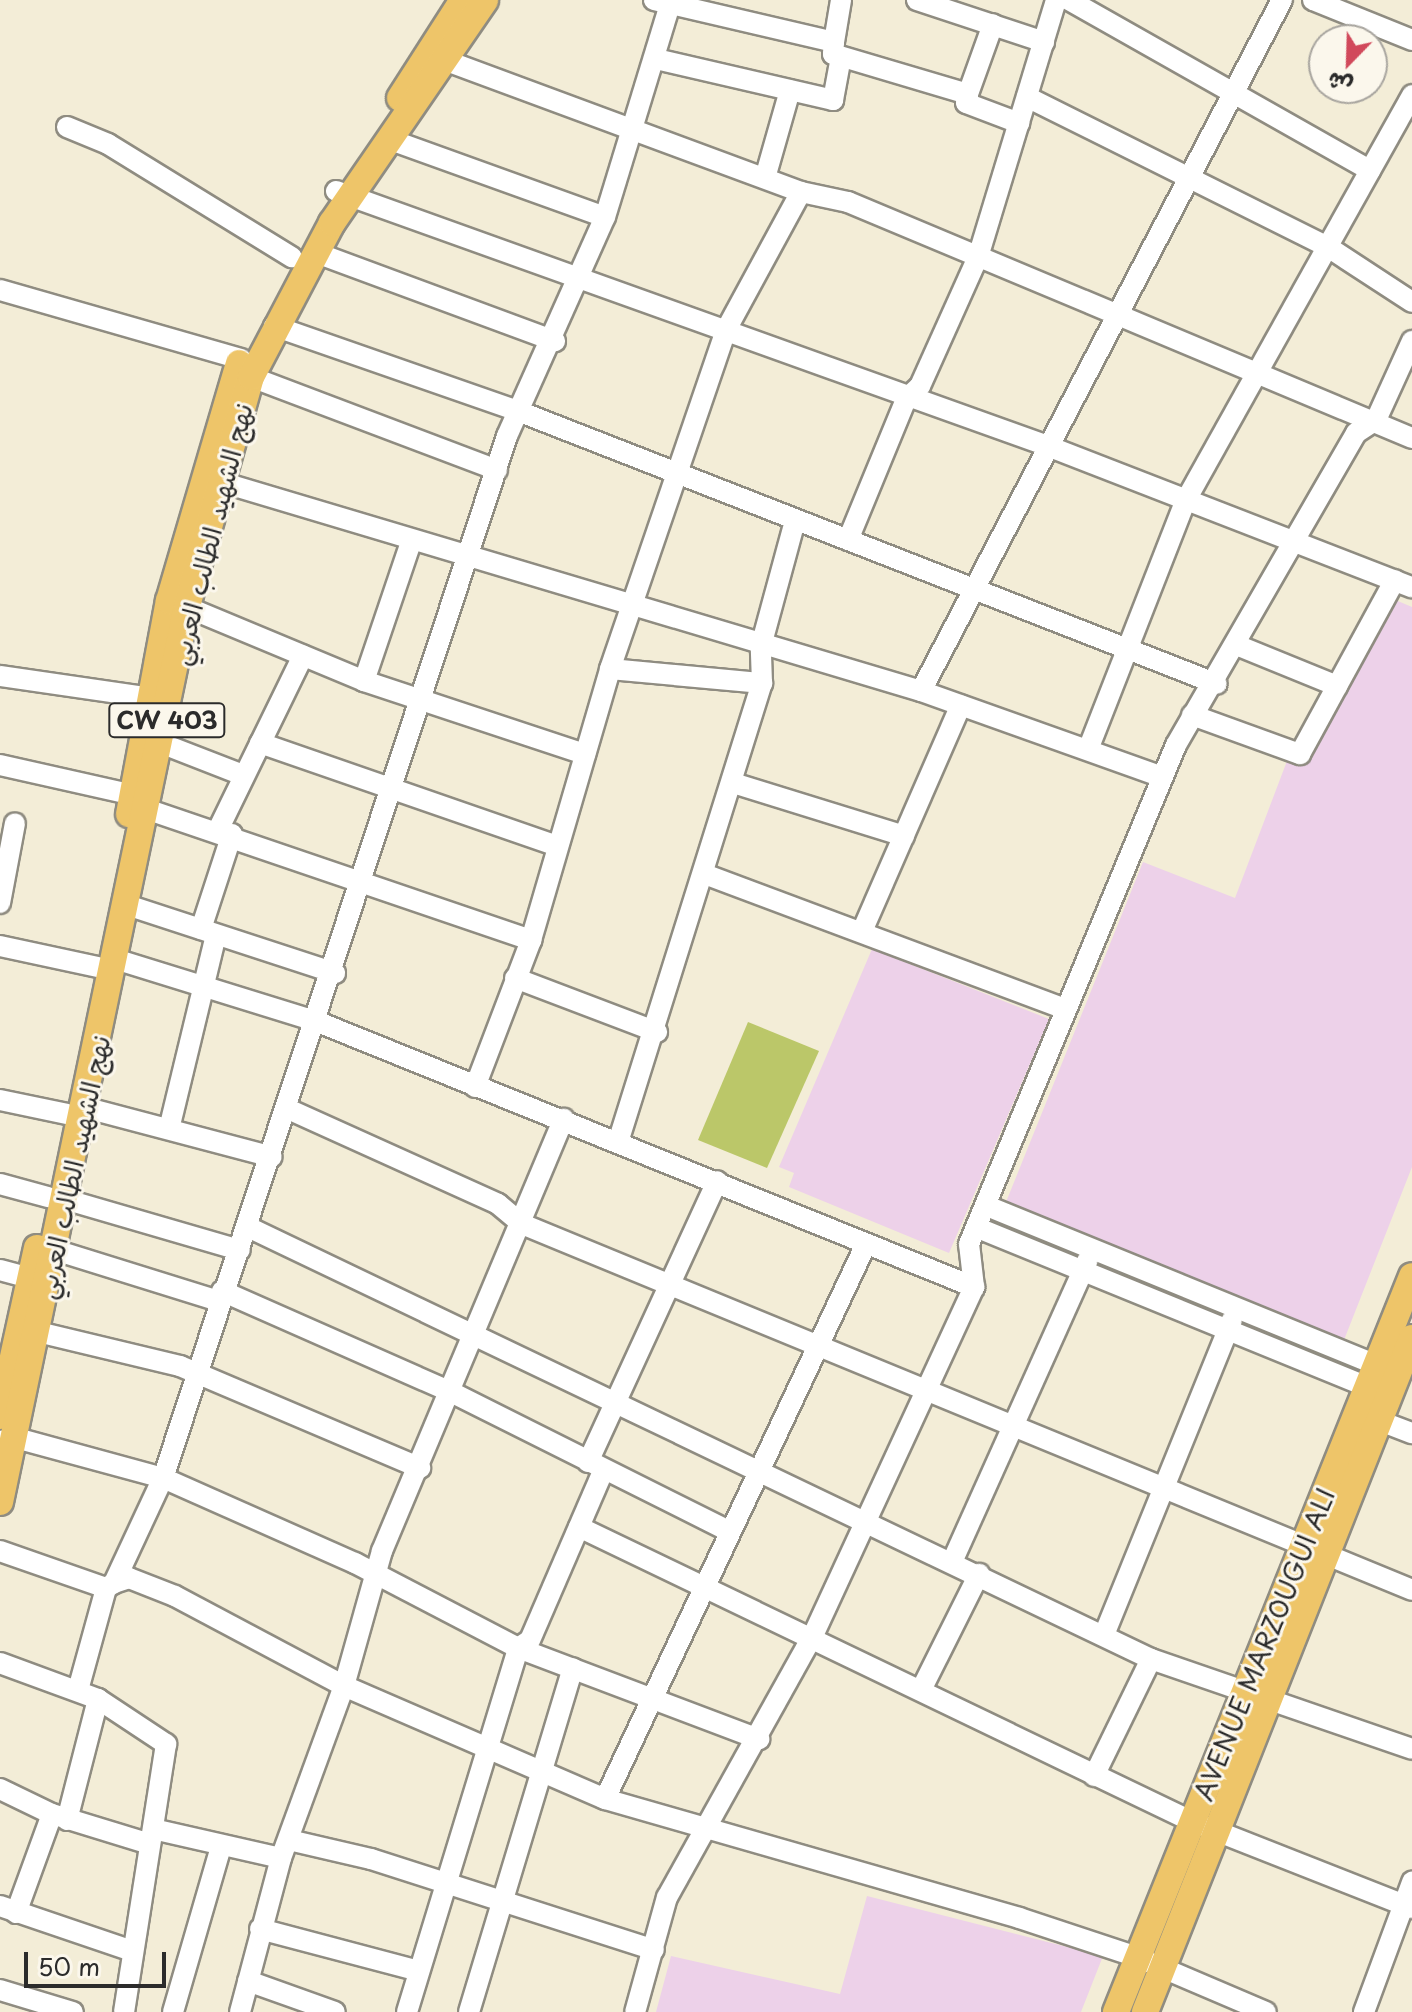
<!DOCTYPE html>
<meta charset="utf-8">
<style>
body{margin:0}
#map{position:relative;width:1412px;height:2012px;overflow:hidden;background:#f3edd7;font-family:"Playpen Sans","Playpen Sans Arabic",sans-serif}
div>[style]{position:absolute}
.built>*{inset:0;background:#edd1e9}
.green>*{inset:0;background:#bbc769}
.roads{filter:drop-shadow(2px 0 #8f8c81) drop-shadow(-2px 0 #8f8c81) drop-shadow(0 2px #8f8c81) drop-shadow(0 -2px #8f8c81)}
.minor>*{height:20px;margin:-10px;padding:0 10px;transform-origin:10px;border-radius:10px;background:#fff}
.major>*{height:26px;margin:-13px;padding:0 13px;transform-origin:13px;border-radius:13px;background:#eec569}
span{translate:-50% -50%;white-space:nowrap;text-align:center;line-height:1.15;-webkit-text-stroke:6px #fbf7ec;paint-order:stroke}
.shield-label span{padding:2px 6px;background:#fbf7ec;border:2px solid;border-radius:6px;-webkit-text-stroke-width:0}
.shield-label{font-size:24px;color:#2b2b2b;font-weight:700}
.street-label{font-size:26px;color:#2b2b2b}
.north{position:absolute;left:1308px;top:24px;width:80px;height:80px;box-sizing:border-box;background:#fbf7ec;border:2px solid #a8a59f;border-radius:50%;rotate:203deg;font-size:22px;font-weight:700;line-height:32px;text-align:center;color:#2b2b2b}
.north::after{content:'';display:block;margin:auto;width:28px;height:36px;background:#d1495b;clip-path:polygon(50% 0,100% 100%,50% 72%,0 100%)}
.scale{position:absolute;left:24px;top:1952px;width:142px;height:36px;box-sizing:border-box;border:4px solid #2b2b2b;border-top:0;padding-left:10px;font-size:24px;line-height:28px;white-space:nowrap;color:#2b2b2b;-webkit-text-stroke:6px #fbf7ec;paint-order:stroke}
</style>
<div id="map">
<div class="built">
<i style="clip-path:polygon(1393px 599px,1412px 607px,1412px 1167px,1344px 1340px,1006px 1202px,1143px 862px,1235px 898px,1287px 761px,1304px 765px)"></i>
<i style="clip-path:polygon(872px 949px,1049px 1019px,949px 1253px,789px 1187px,794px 1173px,779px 1167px)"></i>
<i style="clip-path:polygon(867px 1896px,1103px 1956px,1081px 2012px,656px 2012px,671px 1956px,840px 1994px)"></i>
</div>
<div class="green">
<i style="clip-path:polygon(748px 1022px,819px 1051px,767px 1168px,698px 1140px)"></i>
</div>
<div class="roads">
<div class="minor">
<i style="left:654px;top:0;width:185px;rotate:13.1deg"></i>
<i style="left:834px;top:42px;width:12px;rotate:95deg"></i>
<i style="left:833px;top:54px;width:141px;rotate:16.5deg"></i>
<i style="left:968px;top:94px;width:9px;rotate:103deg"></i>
<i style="left:966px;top:103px;width:57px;rotate:20.7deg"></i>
<i style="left:917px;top:0;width:134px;rotate:18.3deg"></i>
<i style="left:1069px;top:0;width:346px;rotate:29.5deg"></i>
<i style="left:1313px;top:0;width:107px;rotate:22deg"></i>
<i style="left:834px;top:42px;width:43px;rotate:-80.5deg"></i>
<i style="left:656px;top:59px;width:182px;rotate:13deg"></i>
<i style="left:833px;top:100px;width:44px;rotate:-79.5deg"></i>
<i style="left:447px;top:61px;width:377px;rotate:20.3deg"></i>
<i style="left:801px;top:192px;width:48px;rotate:12deg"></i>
<i style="left:848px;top:202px;width:611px;rotate:22.71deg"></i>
<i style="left:968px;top:94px;width:74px;rotate:-70.3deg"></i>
<i style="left:1027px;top:97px;width:336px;rotate:26.5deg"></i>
<i style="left:1328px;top:247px;width:100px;rotate:33.2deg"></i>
<i style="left:67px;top:127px;width:44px;rotate:22.5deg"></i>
<i style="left:108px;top:144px;width:216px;rotate:31.6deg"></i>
<i style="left:391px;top:140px;width:227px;rotate:19.8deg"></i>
<i style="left:765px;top:178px;width:91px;rotate:-74.1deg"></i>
<i style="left:336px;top:191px;width:753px;rotate:19.71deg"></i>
<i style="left:1045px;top:445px;width:394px;rotate:21.2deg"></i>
<i style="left:314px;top:252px;width:257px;rotate:20.3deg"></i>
<i style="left:0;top:290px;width:251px;rotate:16deg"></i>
<i style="left:274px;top:326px;width:258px;rotate:19.2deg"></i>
<i style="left:518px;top:411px;width:750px;rotate:21.33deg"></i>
<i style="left:251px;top:377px;width:263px;rotate:20.7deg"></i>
<i style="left:221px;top:482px;width:731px;rotate:16.62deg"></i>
<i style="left:921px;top:691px;width:256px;rotate:19.6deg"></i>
<i style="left:848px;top:540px;width:152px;rotate:-67.6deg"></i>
<i style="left:906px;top:399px;width:19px;rotate:-43deg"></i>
<i style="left:920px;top:386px;width:141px;rotate:-65.8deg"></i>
<i style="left:978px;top:257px;width:269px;rotate:-73.1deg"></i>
<i style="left:177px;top:603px;width:203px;rotate:22.6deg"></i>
<i style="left:364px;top:681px;width:233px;rotate:18.3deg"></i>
<i style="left:1239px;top:646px;width:106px;rotate:22.2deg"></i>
<i style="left:610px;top:669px;width:153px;rotate:5.3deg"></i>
<i style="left:0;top:676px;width:155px;rotate:8.2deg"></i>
<i style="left:364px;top:681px;width:147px;rotate:-71.3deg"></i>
<i style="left:921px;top:691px;width:780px;rotate:-62.42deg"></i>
<i style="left:1192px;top:715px;width:115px;rotate:19.9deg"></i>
<i style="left:1300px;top:754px;width:198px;rotate:-61.4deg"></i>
<i style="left:260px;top:743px;width:312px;rotate:19.1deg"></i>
<i style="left:163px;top:744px;width:86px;rotate:21.2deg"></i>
<i style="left:1089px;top:747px;width:265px;rotate:-68.6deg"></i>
<i style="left:1186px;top:500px;width:464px;rotate:-60.8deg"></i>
<i style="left:0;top:765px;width:137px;rotate:12.6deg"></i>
<i style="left:733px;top:783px;width:179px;rotate:17.2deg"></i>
<i style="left:149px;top:810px;width:404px;rotate:18.8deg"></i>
<i style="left:218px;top:830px;width:194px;rotate:-64deg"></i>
<i style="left:707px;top:875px;width:382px;rotate:20.5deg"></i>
<i style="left:0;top:903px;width:81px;rotate:-79.4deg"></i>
<i style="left:127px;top:905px;width:219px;rotate:18.1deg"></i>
<i style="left:201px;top:929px;width:100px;rotate:-71.9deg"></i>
<i style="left:863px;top:929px;width:244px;rotate:-66.4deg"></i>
<i style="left:0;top:946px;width:100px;rotate:12.1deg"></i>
<i style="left:115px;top:959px;width:213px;rotate:17.2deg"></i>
<i style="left:318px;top:1022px;width:708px;rotate:22deg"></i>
<i style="left:974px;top:1287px;width:386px;rotate:114.8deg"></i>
<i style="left:812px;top:1637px;width:298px;rotate:119.1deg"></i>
<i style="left:667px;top:1897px;width:119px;rotate:105.5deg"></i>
<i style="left:515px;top:978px;width:152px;rotate:20.8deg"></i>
<i style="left:475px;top:1087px;width:157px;rotate:-69.1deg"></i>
<i style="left:531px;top:940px;width:282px;rotate:-73.7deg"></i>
<i style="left:610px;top:669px;width:358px;rotate:-71.1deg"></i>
<i style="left:726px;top:330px;width:157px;rotate:-61.5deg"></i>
<i style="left:0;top:1100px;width:68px;rotate:11.8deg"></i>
<i style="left:87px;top:1108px;width:191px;rotate:14.8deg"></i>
<i style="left:288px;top:1109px;width:230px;rotate:24.3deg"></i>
<i style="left:498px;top:1204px;width:31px;rotate:40deg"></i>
<i style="left:522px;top:1224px;width:962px;rotate:22.35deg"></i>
<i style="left:170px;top:1125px;width:195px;rotate:-76.4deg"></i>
<i style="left:619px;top:1139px;width:478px;rotate:-72.6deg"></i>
<i style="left:762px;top:683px;width:37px;rotate:-92deg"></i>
<i style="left:761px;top:646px;width:130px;rotate:-74.8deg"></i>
<i style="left:0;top:1184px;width:50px;rotate:15.2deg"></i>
<i style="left:64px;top:1199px;width:183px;rotate:16.2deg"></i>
<i style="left:987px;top:1206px;width:432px;rotate:22.2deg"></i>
<i style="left:248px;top:1227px;width:1001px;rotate:25.57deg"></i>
<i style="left:1151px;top:1659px;width:276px;rotate:19deg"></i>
<i style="left:978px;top:1228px;width:421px;rotate:22.2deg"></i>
<i style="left:42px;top:1246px;width:185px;rotate:17.3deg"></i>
<i style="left:0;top:1270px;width:31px;rotate:15deg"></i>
<i style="left:974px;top:1287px;width:43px;rotate:-96.6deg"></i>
<i style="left:969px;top:1244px;width:540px;rotate:-67.47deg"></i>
<i style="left:1176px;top:745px;width:360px;rotate:-60deg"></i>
<i style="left:1356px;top:433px;width:24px;rotate:-33deg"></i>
<i style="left:1376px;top:420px;width:87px;rotate:-65.5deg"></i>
<i style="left:222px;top:1291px;width:250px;rotate:23.8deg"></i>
<i style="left:451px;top:1392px;width:310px;rotate:26.6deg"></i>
<i style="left:38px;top:1332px;width:146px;rotate:13.5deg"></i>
<i style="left:180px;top:1366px;width:261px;rotate:23deg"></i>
<i style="left:1380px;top:1421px;width:34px;rotate:21deg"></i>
<i style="left:0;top:1441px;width:16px;rotate:-11deg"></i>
<i style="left:16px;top:1438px;width:152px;rotate:15.2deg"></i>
<i style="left:163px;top:1478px;width:210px;rotate:23.9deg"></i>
<i style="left:355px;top:1563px;width:184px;rotate:27.5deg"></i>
<i style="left:518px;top:1648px;width:258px;rotate:20.7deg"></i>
<i style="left:588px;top:1462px;width:309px;rotate:-65.3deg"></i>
<i style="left:579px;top:1527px;width:679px;rotate:25.66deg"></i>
<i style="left:1191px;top:1821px;width:238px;rotate:21.5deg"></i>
<i style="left:0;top:1551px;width:112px;rotate:19.2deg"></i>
<i style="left:952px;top:1562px;width:331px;rotate:-65.8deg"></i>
<i style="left:114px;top:1583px;width:16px;rotate:-18deg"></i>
<i style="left:129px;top:1578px;width:49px;rotate:21.4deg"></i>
<i style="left:175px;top:1596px;width:191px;rotate:28deg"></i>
<i style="left:344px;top:1686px;width:284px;rotate:23.4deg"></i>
<i style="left:605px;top:1799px;width:431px;rotate:16deg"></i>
<i style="left:1019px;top:1918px;width:124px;rotate:18.3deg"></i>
<i style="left:1137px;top:1957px;width:140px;rotate:23.1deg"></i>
<i style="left:1104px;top:1635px;width:340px;rotate:-67.9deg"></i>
<i style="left:0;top:1663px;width:104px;rotate:20.2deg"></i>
<i style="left:98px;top:1699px;width:82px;rotate:33.5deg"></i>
<i style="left:166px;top:1744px;width:271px;rotate:98.9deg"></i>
<i style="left:78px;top:1690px;width:106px;rotate:-74.6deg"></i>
<i style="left:106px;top:1588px;width:9px;rotate:-32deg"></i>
<i style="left:114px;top:1583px;width:116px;rotate:-65deg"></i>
<i style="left:163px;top:1478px;width:1097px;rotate:-71.73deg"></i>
<i style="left:507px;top:436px;width:240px;rotate:-65.9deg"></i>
<i style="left:605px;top:217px;width:223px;rotate:-73deg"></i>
<i style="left:921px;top:1690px;width:130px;rotate:-63.4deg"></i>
<i style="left:1094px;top:1776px;width:130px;rotate:-64deg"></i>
<i style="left:0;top:1789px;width:58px;rotate:25.7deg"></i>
<i style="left:52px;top:1814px;width:102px;rotate:17deg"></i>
<i style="left:605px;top:1799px;width:613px;rotate:-64.81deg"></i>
<i style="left:67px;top:1820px;width:125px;rotate:-75.6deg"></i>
<i style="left:153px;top:1829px;width:131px;rotate:12.8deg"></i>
<i style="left:289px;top:1840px;width:84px;rotate:13deg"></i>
<i style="left:371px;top:1859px;width:297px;rotate:17.8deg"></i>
<i style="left:0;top:1906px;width:139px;rotate:18.8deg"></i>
<i style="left:16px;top:1913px;width:105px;rotate:-70deg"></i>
<i style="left:260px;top:1929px;width:164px;rotate:14.8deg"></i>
<i style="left:248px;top:1981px;width:92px;rotate:19.6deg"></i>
<i style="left:0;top:1990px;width:76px;rotate:16.8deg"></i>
<i style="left:173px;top:2012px;width:172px;rotate:-73.8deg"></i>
<i style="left:240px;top:2012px;width:159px;rotate:-75.1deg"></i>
<i style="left:281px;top:1858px;width:183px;rotate:-69.9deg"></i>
<i style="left:344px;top:1686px;width:140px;rotate:-74.3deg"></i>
<i style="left:382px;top:1551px;width:469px;rotate:-67.2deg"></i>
<i style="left:407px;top:2012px;width:381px;rotate:-73deg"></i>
<i style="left:518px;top:1648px;width:14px;rotate:-34deg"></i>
<i style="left:530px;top:1640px;width:184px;rotate:-66.6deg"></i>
<i style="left:469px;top:2012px;width:359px;rotate:-73.2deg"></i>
<i style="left:1364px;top:2012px;width:139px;rotate:-69.7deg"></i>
</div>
<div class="major">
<i style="left:400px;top:98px;width:117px;rotate:-57.3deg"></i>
<i style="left:129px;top:814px;width:217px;rotate:-79.4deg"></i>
<i style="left:169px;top:601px;width:248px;rotate:-73.6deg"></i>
<i style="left:0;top:1416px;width:172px;rotate:-77.6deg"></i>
<i style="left:0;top:1502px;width:915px;rotate:-78.21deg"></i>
<i style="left:187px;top:606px;width:238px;rotate:-74.4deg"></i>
<i style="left:251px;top:377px;width:174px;rotate:-62.3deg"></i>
<i style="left:332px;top:223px;width:270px;rotate:-55.5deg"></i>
<i style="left:1116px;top:2012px;width:793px;rotate:-68.09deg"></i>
<i style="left:1145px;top:2012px;width:725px;rotate:-68.39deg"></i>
</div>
</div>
<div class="shield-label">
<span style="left:167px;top:720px">CW 403</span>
</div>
<div class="street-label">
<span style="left:211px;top:534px;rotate:-76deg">نهج الشهيد الطالب العربي</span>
<span style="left:73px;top:1167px;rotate:-78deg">نهج الشهيد الطالب العربي</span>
<span style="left:1264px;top:1644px;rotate:-68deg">AVENUE MARZOUGUI ALI</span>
</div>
<div class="north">ش</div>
<div class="scale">50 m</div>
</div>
